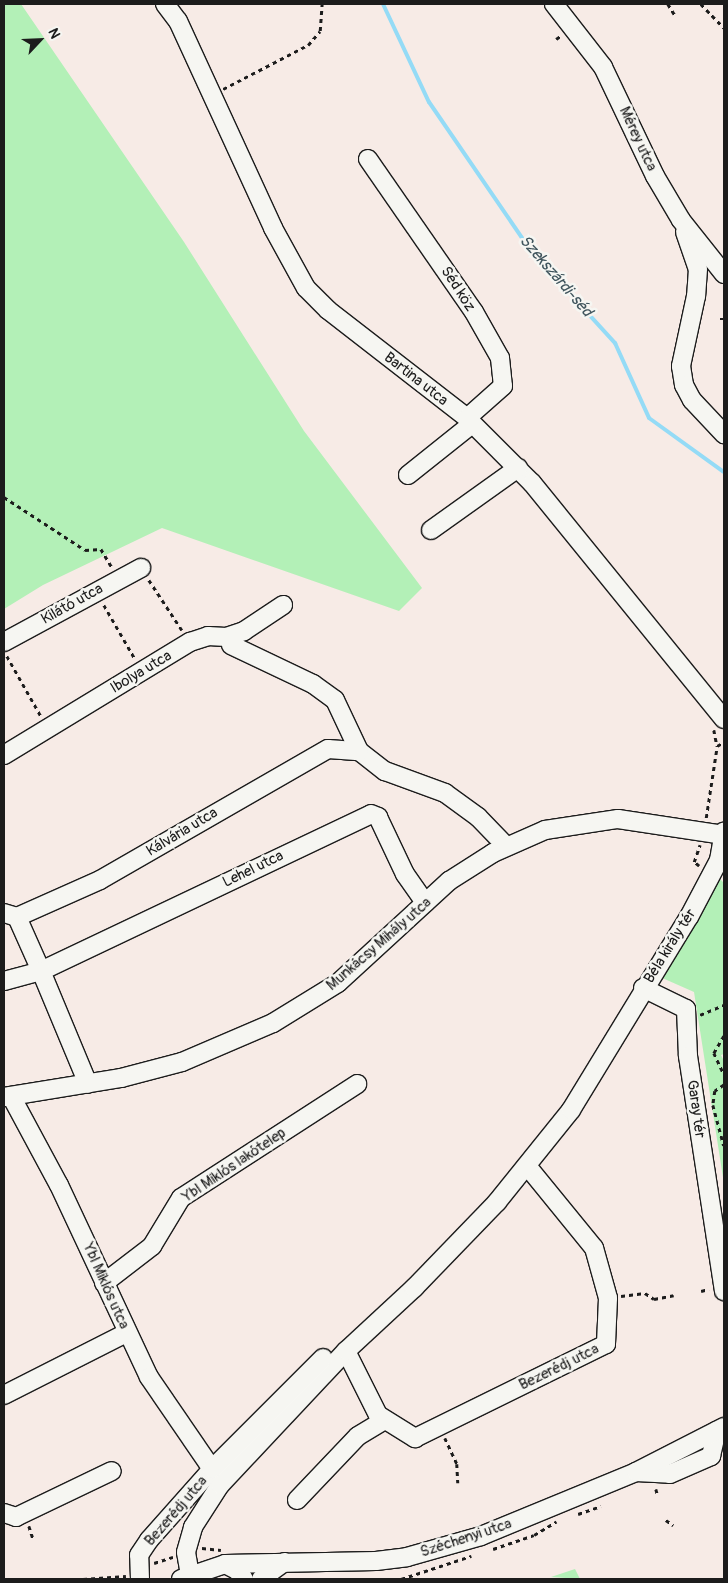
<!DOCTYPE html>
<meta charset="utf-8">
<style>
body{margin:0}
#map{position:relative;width:728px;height:1583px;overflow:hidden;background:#f7ebe6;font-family:Pangolin,sans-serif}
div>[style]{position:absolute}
.green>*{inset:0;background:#b3f0b7}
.stream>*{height:4px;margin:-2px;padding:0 2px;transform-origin:2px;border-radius:2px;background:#94dbf6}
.path>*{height:2.5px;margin-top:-1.25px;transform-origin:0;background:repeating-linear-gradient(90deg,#1c1c1c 0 4px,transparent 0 8px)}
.roads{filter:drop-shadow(1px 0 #1c1c1c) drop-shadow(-1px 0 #1c1c1c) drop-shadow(0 1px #1c1c1c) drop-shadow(0 -1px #1c1c1c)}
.minor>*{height:18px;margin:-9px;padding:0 9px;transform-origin:9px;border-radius:9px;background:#f6f6f2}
span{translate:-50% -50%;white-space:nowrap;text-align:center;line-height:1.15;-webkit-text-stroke:5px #f6f6f2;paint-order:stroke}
.street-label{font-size:15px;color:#1c1c1c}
.water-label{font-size:16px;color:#40555d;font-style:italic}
.frame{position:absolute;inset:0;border:5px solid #1c1c1c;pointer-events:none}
.north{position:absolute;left:15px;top:15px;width:50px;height:50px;-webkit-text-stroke:4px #f6f6f2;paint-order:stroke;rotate:65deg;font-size:14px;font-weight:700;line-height:20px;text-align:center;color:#1c1c1c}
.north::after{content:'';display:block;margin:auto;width:18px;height:22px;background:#1c1c1c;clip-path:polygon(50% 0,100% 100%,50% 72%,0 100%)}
</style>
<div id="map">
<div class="green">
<i style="clip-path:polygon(4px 4px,21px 4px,184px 242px,304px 431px,422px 588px,399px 611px,162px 528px,43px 585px,4px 609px)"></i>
<i style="clip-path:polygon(718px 877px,724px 883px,724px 1054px,721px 1055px,724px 1061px,724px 1184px,694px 992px,660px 977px)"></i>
<i style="clip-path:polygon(575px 1569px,580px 1579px,551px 1577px)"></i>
</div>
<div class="stream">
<i style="left:383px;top:4px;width:108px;rotate:64.9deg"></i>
<i style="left:429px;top:102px;width:181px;rotate:55.6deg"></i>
<i style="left:531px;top:251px;width:125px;rotate:47.6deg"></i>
<i style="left:615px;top:343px;width:82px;rotate:65.6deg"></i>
<i style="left:649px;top:418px;width:92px;rotate:35.8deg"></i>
</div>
<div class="path">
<i style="left:668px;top:4px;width:13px;rotate:58deg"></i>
<i style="left:701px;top:4px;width:33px;rotate:46deg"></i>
<i style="left:556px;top:39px;width:7px;rotate:-34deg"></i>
<i style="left:223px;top:89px;width:96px;rotate:-27.4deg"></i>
<i style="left:308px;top:45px;width:18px;rotate:-49deg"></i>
<i style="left:320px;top:31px;width:27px;rotate:-86deg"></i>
<i style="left:720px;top:319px;width:4px"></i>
<i style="left:4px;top:497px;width:97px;rotate:33.2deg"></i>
<i style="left:85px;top:550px;width:16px;rotate:-4deg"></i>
<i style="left:101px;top:549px;width:21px;rotate:59deg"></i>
<i style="left:149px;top:580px;width:60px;rotate:56.6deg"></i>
<i style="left:104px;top:605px;width:62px;rotate:60.1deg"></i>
<i style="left:7px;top:656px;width:69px;rotate:60.5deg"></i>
<i style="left:714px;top:730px;width:16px;rotate:79deg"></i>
<i style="left:706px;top:818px;width:73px;rotate:-81.3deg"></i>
<i style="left:717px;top:746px;width:8px;rotate:-30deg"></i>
<i style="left:699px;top:866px;width:6px;rotate:-141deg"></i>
<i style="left:694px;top:862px;width:18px;rotate:-71deg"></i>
<i style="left:700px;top:1015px;width:26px;rotate:-23deg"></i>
<i style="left:724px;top:1036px;width:20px;rotate:120deg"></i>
<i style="left:714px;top:1053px;width:23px;rotate:65deg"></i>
<i style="left:724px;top:1085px;width:11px;rotate:146deg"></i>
<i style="left:715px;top:1091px;width:14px;rotate:98deg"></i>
<i style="left:713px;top:1105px;width:42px;rotate:75deg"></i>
<i style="left:701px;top:1291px;width:8px;rotate:-14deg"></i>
<i style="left:621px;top:1296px;width:24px;rotate:-7deg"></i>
<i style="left:645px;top:1293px;width:11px;rotate:34deg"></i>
<i style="left:654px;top:1299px;width:20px;rotate:-11deg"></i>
<i style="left:445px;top:1438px;width:29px;rotate:65deg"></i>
<i style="left:457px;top:1464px;width:19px;rotate:87deg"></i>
<i style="left:656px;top:1489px;width:7px;rotate:74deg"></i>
<i style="left:578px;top:1514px;width:24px;rotate:-19deg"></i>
<i style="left:666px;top:1520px;width:9px;rotate:36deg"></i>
<i style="left:29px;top:1526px;width:13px;rotate:72deg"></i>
<i style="left:202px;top:1548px;width:19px;rotate:6deg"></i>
<i style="left:493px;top:1549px;width:43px;rotate:-18.9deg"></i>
<i style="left:534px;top:1535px;width:26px;rotate:-31deg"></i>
<i style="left:154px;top:1563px;width:20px;rotate:-18deg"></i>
<i style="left:83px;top:1579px;width:43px;rotate:-4deg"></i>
<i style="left:401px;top:1579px;width:74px;rotate:-18.2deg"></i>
</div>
<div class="roads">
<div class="minor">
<i style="left:165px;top:4px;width:21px;rotate:53deg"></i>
<i style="left:178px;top:21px;width:228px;rotate:65.3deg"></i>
<i style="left:273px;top:228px;width:68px;rotate:61.2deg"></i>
<i style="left:306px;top:288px;width:31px;rotate:45deg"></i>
<i style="left:328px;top:310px;width:176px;rotate:37.8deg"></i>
<i style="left:467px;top:418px;width:92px;rotate:45deg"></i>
<i style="left:532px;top:483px;width:304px;rotate:50.9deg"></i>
<i style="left:554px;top:4px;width:80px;rotate:52.1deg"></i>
<i style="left:603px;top:67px;width:121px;rotate:64.5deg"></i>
<i style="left:655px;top:176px;width:51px;rotate:59.4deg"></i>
<i style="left:681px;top:220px;width:69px;rotate:51.5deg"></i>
<i style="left:368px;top:159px;width:186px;rotate:55.3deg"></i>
<i style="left:474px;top:312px;width:53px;rotate:60.5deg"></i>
<i style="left:500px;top:358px;width:28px;rotate:84deg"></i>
<i style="left:503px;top:386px;width:48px;rotate:138.4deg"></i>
<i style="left:685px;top:232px;width:39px;rotate:71deg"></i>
<i style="left:698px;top:269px;width:27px;rotate:94deg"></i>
<i style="left:696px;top:296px;width:72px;rotate:102.1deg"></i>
<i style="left:681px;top:366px;width:19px;rotate:81deg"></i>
<i style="left:684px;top:385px;width:17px;rotate:62deg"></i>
<i style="left:692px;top:400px;width:47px;rotate:46.7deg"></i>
<i style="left:408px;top:475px;width:82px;rotate:-38.6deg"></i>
<i style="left:431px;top:530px;width:107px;rotate:-35.5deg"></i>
<i style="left:4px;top:642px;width:156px;rotate:-28.4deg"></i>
<i style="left:231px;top:645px;width:91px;rotate:25.4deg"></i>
<i style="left:313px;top:684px;width:27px;rotate:36deg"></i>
<i style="left:335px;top:700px;width:56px;rotate:64.8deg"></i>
<i style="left:359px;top:751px;width:33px;rotate:38deg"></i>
<i style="left:385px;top:771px;width:64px;rotate:20.1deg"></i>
<i style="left:445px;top:793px;width:41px;rotate:36deg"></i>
<i style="left:478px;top:817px;width:40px;rotate:46deg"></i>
<i style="left:4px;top:755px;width:218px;rotate:-31.3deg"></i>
<i style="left:190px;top:642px;width:19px;rotate:-18deg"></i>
<i style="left:208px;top:636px;width:18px;rotate:3deg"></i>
<i style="left:226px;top:637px;width:19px;rotate:-18deg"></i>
<i style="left:244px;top:631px;width:47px;rotate:-33.7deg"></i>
<i style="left:4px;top:913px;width:14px;rotate:17deg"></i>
<i style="left:17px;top:917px;width:91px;rotate:-24deg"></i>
<i style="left:100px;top:880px;width:263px;rotate:-29.9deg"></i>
<i style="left:328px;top:749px;width:31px;rotate:4deg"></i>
<i style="left:17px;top:917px;width:59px;rotate:66deg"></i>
<i style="left:41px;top:971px;width:365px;rotate:-25.4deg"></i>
<i style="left:371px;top:814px;width:8px;rotate:23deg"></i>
<i style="left:378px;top:817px;width:63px;rotate:64.7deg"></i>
<i style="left:405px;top:874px;width:35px;rotate:55deg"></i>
<i style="left:4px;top:981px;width:38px;rotate:-15deg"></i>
<i style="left:41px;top:971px;width:122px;rotate:67.4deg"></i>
<i style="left:643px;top:988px;width:48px;rotate:26deg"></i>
<i style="left:686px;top:1009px;width:47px;rotate:87.6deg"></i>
<i style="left:688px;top:1056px;width:238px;rotate:81.3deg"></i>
<i style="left:11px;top:1096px;width:101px;rotate:61.7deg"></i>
<i style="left:59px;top:1185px;width:212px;rotate:64.9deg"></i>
<i style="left:149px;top:1377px;width:112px;rotate:55.6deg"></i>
<i style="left:4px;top:1097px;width:119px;rotate:-9.2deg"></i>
<i style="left:121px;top:1078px;width:63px;rotate:-14.7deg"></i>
<i style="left:182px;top:1062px;width:99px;rotate:-23.2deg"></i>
<i style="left:273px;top:1023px;width:76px;rotate:-31.6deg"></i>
<i style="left:338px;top:983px;width:151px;rotate:-42.6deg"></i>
<i style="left:449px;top:881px;width:52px;rotate:-32.5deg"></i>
<i style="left:493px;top:853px;width:57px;rotate:-23.9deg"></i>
<i style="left:545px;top:830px;width:74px;rotate:-8.6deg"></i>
<i style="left:618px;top:819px;width:107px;rotate:8.6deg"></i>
<i style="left:104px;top:1283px;width:61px;rotate:-37.6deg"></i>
<i style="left:152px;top:1246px;width:56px;rotate:-58.9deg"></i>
<i style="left:181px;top:1198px;width:210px;rotate:-32.9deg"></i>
<i style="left:346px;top:1351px;width:72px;rotate:63.4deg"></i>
<i style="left:378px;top:1415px;width:44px;rotate:31.9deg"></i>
<i style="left:415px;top:1438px;width:213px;rotate:-26.2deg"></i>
<i style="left:606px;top:1344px;width:46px;rotate:-87.5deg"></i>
<i style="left:608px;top:1298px;width:52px;rotate:-105.6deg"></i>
<i style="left:594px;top:1248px;width:104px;rotate:-129.2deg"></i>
<i style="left:4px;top:1395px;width:137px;rotate:-26.9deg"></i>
<i style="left:636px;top:1472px;width:34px;rotate:3deg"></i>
<i style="left:670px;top:1474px;width:45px;rotate:-23.7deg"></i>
<i style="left:711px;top:1456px;width:26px;rotate:-77deg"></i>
<i style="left:297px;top:1500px;width:88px;rotate:-46.4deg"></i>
<i style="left:358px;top:1436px;width:31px;rotate:-31deg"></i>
<i style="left:4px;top:1513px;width:13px;rotate:18deg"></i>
<i style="left:16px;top:1517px;width:106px;rotate:-25.6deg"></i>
<i style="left:225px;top:1564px;width:13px;rotate:27deg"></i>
<i style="left:237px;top:1570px;width:11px;rotate:52deg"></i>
<i style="left:190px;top:1575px;width:23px;rotate:-100deg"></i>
<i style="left:186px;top:1552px;width:26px;rotate:-74deg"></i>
<i style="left:193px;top:1527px;width:50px;rotate:-57.3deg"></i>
<i style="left:220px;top:1485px;width:184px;rotate:-46.8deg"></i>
<i style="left:346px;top:1351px;width:93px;rotate:-42.8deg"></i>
<i style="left:414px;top:1288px;width:120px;rotate:-46deg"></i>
<i style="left:497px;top:1202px;width:118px;rotate:-51.2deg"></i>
<i style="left:571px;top:1110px;width:226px;rotate:-58.6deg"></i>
<i style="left:689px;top:917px;width:64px;rotate:-62.2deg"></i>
<i style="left:719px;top:860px;width:29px;rotate:-80deg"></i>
<i style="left:140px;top:1579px;width:24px;rotate:-92deg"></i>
<i style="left:139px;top:1555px;width:18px;rotate:-56deg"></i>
<i style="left:149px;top:1540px;width:95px;rotate:-48.4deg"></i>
<i style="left:212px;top:1469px;width:157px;rotate:-45deg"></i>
<i style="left:181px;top:1579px;width:46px;rotate:-18.8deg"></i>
<i style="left:225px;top:1564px;width:151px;rotate:-1.1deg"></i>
<i style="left:376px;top:1561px;width:31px;rotate:-7deg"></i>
<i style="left:407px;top:1557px;width:77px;rotate:-15.8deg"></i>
<i style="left:481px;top:1536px;width:168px;rotate:-22.4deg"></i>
<i style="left:636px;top:1472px;width:99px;rotate:-27.1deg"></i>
<i style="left:261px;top:1579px;width:29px;rotate:-36deg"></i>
</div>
</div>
<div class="street-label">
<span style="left:638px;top:139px;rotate:65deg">Mérey utca</span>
<span style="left:458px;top:289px;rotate:57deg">Séd köz</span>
<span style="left:416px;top:379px;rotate:38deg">Bartina utca</span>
<span style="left:72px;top:604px;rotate:-29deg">Kilátó utca</span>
<span style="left:141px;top:672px;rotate:-31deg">Ibolya utca</span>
<span style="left:182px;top:832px;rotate:-31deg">Kálvária utca</span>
<span style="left:253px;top:869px;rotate:-26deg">Lehel utca</span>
<span style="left:379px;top:944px;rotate:-41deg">Munkácsy Mihály utca</span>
<span style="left:670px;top:946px;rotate:-58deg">Béla király tér</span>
<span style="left:696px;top:1109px;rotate:82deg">Garay tér</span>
<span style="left:234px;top:1165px;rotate:-34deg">Ybl Miklós lakótelep</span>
<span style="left:106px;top:1286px;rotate:66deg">Ybl Miklós utca</span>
<span style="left:559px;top:1367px;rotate:-26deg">Bezerédj utca</span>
<span style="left:176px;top:1511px;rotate:-49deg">Bezerédj utca</span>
<span style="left:466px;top:1538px;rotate:-18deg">Széchenyi utca</span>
</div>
<div class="water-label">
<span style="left:556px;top:276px;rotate:49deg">Szekszárdi-séd</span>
</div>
<div class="frame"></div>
<div class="north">N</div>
</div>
